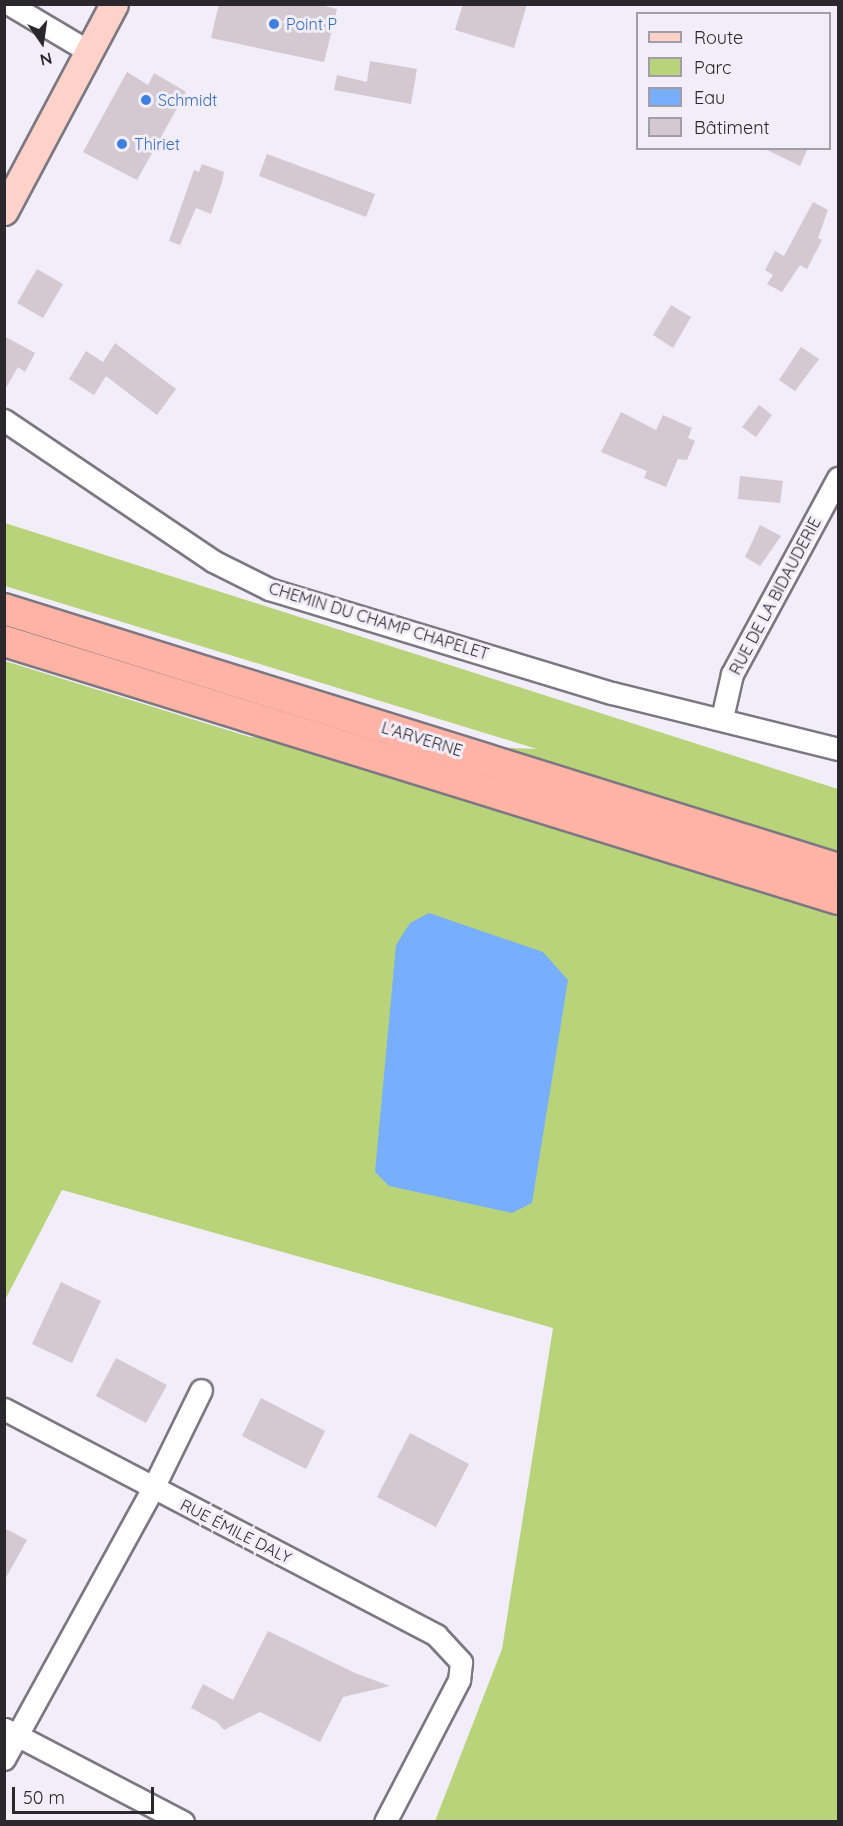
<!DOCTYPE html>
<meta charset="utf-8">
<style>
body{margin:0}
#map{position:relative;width:843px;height:1826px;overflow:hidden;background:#f1edf9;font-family:Quicksand,sans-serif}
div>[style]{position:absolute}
.green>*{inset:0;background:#b9d37b}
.water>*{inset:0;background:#77affe}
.building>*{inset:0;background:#d4c8d1}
.roads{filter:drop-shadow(2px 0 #7c7882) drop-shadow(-2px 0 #7c7882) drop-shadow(0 2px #7c7882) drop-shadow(0 -2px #7c7882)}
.minor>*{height:21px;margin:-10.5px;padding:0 10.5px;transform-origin:10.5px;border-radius:10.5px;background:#fff}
.major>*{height:27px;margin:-13.5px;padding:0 13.5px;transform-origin:13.5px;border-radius:13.5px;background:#fed1c9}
.highway>*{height:30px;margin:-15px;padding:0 15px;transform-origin:15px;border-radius:15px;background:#feb3a5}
.dots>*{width:16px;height:16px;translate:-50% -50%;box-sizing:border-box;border:3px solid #f1edf9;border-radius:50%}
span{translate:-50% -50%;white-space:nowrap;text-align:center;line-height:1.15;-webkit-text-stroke:6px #f1edf9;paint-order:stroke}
.shop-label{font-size:16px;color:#366cbe}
.left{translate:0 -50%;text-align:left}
.street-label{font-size:16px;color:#2a282d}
.frame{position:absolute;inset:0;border:6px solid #2a282d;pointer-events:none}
.legend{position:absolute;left:636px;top:12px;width:195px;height:138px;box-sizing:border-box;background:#f1edf9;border:2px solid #a19ea7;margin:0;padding:8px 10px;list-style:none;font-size:18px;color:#2a282d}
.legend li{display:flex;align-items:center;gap:12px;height:30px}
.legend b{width:30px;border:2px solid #a19ea7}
.north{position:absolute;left:12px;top:12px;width:60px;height:60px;-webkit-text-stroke:4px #f1edf9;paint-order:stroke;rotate:167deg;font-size:16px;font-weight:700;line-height:24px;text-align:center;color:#2a282d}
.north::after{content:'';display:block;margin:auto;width:21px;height:27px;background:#2a282d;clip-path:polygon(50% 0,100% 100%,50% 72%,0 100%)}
.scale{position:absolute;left:12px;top:1787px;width:142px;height:27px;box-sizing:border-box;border:3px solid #2a282d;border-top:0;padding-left:8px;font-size:18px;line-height:21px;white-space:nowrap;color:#2a282d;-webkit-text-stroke:4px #f1edf9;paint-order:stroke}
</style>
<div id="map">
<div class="green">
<i style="clip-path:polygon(5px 523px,838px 789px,838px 1821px,435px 1821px,502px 1649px,553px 1328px,62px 1190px,5px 1300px,5px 661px,250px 737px,537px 749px,5px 586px)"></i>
</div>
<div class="water">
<i style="clip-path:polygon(429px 913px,543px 952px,568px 980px,532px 1203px,512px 1213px,389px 1186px,375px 1172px,396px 945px,410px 923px)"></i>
</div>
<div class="building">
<i style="clip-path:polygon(219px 4px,316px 4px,337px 9px,324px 62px,211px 38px)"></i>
<i style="clip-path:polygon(463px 4px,527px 4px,514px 48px,455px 30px)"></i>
<i style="clip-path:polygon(370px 61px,417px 69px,411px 104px,334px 90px,337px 75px,367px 82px)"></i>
<i style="clip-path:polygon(127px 72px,148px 85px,154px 73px,186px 92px,137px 180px,83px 152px)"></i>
<i style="clip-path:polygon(763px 148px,808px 148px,800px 166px)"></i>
<i style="clip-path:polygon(267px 154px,375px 194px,366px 217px,259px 176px)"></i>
<i style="clip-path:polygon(202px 164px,224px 172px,222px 182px,211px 214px,196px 208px,180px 245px,169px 241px,194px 170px,199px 172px)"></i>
<i style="clip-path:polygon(813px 202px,828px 210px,818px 238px,822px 240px,807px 269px,800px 265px,782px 292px,767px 284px,773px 275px,765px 270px,775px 251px,784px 256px)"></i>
<i style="clip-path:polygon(37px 269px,63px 284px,43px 318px,17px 303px)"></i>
<i style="clip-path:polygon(671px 305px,691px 317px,673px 348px,653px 335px)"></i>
<i style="clip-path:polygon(4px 336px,35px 353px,25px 372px,18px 367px,4px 391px)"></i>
<i style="clip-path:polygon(115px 343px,176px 389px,157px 415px,106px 376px,94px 395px,69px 379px,86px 351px,103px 362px)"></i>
<i style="clip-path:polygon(801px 347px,819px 359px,795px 391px,779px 380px)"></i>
<i style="clip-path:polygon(759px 405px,772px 415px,756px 437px,742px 427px)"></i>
<i style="clip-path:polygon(621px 412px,656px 430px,663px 415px,692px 428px,688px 438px,695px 441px,687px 460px,678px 459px,666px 487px,644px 478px,647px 471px,601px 452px)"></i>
<i style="clip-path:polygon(740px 476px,783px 481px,780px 503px,738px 499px)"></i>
<i style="clip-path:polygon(760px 525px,781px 536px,760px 566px,745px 557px)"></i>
<i style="clip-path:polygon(61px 1282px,101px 1301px,72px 1363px,32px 1344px)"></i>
<i style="clip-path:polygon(116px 1358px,167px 1385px,146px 1423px,96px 1396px)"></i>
<i style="clip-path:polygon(261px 1398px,325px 1431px,306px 1469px,242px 1436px)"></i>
<i style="clip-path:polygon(410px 1433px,469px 1464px,436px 1527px,377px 1497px)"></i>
<i style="clip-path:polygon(4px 1528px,27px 1540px,4px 1581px)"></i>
<i style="clip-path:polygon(268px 1631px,355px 1673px,390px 1686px,343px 1697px,320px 1742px,260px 1712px,224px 1730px,217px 1722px,191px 1708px,203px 1684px,233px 1700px)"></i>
</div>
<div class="roads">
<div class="minor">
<i style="left:9px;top:4px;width:94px;rotate:30.7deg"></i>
<i style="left:4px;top:420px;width:252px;rotate:34deg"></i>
<i style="left:213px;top:561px;width:63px;rotate:26.6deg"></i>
<i style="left:269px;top:589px;width:358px;rotate:16.9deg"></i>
<i style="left:612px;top:693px;width:233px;rotate:13.9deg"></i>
<i style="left:722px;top:718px;width:45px;rotate:-77.2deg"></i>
<i style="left:732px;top:674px;width:223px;rotate:-61.6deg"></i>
<i style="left:4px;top:1409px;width:488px;rotate:27.6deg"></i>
<i style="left:436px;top:1635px;width:37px;rotate:47deg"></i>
<i style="left:461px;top:1662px;width:18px;rotate:96deg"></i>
<i style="left:459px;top:1680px;width:160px;rotate:117.5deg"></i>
<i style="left:5px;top:1729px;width:201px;rotate:27.6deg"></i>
<i style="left:4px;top:1759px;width:309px;rotate:-61.2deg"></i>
<i style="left:153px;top:1488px;width:109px;rotate:-63.9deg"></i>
</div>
<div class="major">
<i style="left:4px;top:211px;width:234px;rotate:-62deg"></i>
</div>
<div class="highway">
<i style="left:4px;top:609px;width:874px;rotate:17.31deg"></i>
<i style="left:4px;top:641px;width:873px;rotate:17.19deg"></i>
</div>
</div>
<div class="dots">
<i style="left:274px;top:24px;background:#3f7fe0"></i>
<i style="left:146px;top:100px;background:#3f7fe0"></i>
<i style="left:122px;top:144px;background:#3f7fe0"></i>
</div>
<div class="shop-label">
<span class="left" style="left:286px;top:24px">Point P</span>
<span class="left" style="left:158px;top:100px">Schmidt</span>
<span class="left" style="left:134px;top:144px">Thiriet</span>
</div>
<div class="street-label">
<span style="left:775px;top:596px;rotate:-62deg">RUE DE LA BIDAUDERIE</span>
<span style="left:379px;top:621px;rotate:17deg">CHEMIN DU CHAMP CHAPELET</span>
<span style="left:422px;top:739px;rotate:17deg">L'ARVERNE</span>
<span style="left:236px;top:1531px;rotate:27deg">RUE ÉMILE DALY</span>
</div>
<div class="frame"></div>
<ul class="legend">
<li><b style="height:8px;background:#fed1c9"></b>Route</li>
<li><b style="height:16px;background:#b9d37b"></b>Parc</li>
<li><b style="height:16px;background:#77affe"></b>Eau</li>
<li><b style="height:16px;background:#d4c8d1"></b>Bâtiment</li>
</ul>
<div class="north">N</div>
<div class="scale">50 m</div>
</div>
